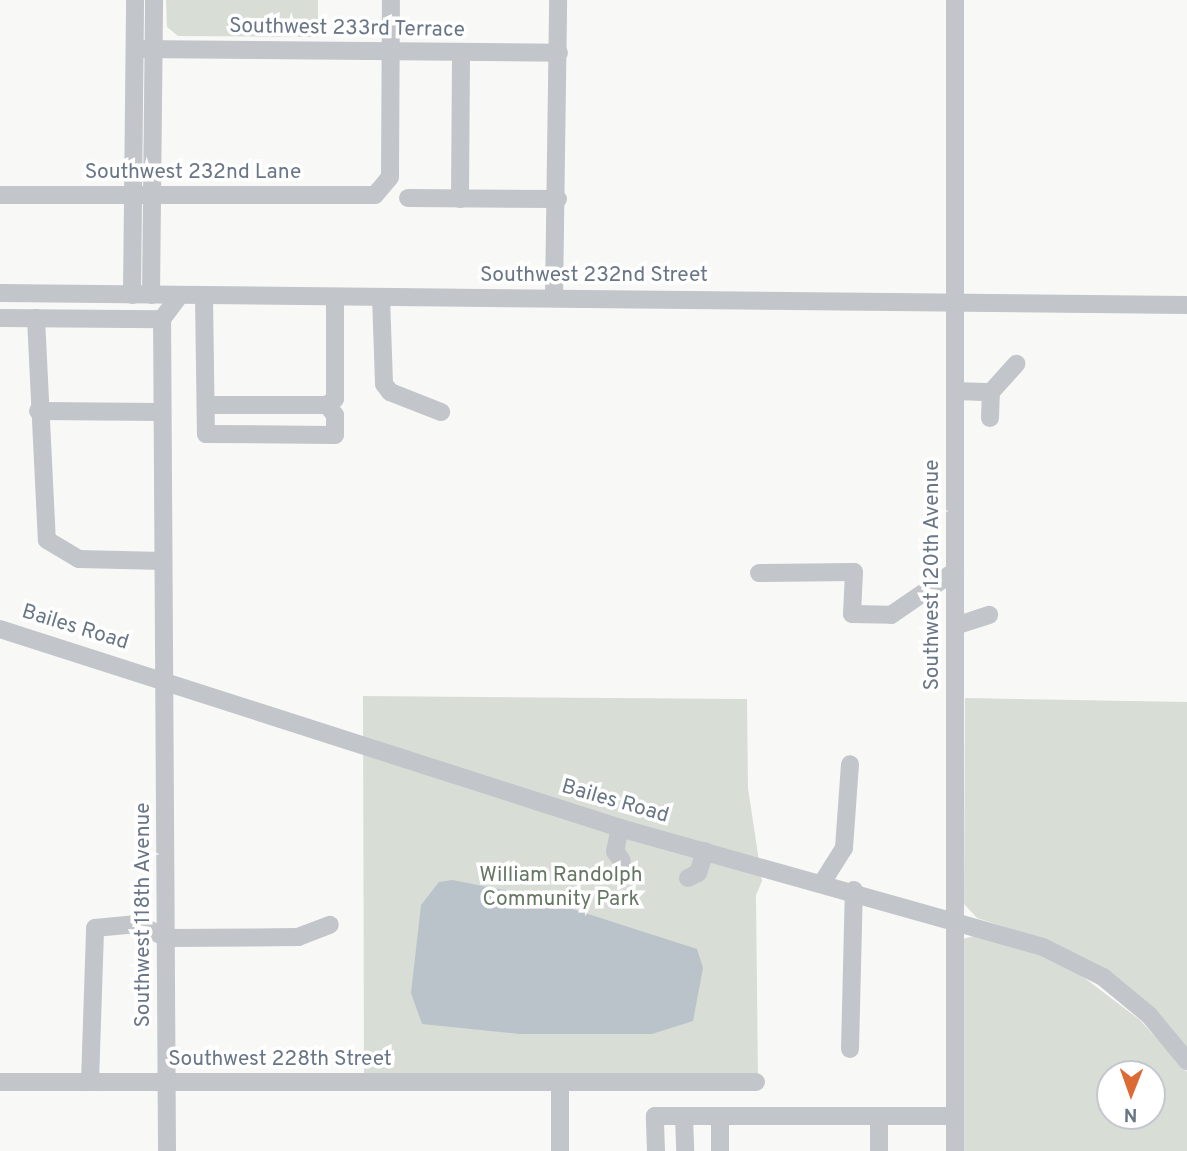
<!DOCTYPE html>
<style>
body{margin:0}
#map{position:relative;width:1187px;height:1151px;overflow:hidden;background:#f8f9f6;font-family:Overpass,sans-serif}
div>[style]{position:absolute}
.green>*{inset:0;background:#d8ddd6}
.water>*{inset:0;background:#bac3c9}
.minor>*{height:18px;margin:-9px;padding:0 9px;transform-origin:9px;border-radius:9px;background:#c2c5c9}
span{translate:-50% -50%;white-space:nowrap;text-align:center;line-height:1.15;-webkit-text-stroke:7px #fff;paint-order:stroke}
.street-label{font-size:21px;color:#697686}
.park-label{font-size:21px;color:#667864}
.north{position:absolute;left:1096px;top:1060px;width:70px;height:70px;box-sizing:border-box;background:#fff;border:2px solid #c3c8cf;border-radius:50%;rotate:181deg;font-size:19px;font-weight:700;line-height:28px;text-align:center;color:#697686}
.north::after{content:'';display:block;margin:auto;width:24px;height:32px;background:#db6a34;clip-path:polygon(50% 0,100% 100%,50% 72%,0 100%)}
</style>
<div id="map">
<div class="green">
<i style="clip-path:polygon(166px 0,318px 0,318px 37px,178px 36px,167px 27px)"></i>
<i style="clip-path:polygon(363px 696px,747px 699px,748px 788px,762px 881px,756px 895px,758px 1081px,364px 1078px)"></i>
<i style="clip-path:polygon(965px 698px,1187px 702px,1187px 1052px,1037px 937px,977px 918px,964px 904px)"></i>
<i style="clip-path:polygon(evenodd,985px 933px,1070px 967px,1140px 1020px,1187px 1072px,1187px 1151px,960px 1151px,963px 939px,985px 933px,1110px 1074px,1152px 1074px,1152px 1116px,1110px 1116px,1110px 1074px)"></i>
</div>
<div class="water">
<i style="clip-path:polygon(452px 880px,529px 895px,697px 949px,703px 968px,693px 1021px,652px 1034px,520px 1034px,422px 1024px,411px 993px,421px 905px,439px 882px)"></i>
</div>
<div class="minor">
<i style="left:135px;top:49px;width:424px;rotate:0.5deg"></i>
<i style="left:0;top:195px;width:375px"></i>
<i style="left:375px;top:195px;width:23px;rotate:-50deg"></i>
<i style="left:390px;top:177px;width:177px;rotate:-89.7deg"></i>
<i style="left:408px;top:198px;width:150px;rotate:0.4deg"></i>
<i style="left:460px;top:199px;width:146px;rotate:-89.6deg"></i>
<i style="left:0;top:293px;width:1187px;rotate:0.58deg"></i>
<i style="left:132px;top:295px;width:295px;rotate:-89.4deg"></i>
<i style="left:151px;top:295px;width:295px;rotate:-89.4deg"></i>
<i style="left:204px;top:296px;width:138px;rotate:89.2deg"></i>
<i style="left:206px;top:434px;width:129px;rotate:0.4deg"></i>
<i style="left:335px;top:435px;width:20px;rotate:-90deg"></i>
<i style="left:335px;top:415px;width:13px;rotate:-129deg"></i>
<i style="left:327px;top:405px;width:10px;rotate:-37deg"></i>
<i style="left:335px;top:399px;width:102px;rotate:-90deg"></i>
<i style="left:381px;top:297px;width:87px;rotate:88deg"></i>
<i style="left:384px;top:384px;width:10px;rotate:53deg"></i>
<i style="left:390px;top:392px;width:55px;rotate:21.4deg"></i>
<i style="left:554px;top:298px;width:298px;rotate:-89.2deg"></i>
<i style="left:0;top:318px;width:162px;rotate:0.4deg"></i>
<i style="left:36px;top:318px;width:222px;rotate:87.2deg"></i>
<i style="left:47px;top:540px;width:37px;rotate:31deg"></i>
<i style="left:79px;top:559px;width:84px;rotate:1.4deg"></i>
<i style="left:955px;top:391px;width:36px;rotate:2deg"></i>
<i style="left:991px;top:392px;width:38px;rotate:-48deg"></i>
<i style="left:206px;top:405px;width:121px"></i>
<i style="left:38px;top:411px;width:124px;rotate:0.5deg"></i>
<i style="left:990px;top:418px;width:26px;rotate:-88deg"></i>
<i style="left:759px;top:573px;width:95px;rotate:-0.6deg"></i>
<i style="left:854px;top:572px;width:42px;rotate:92.7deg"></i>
<i style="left:852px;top:614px;width:39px;rotate:1deg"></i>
<i style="left:891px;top:615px;width:78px;rotate:-34.5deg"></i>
<i style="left:955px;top:626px;width:36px;rotate:-18deg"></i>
<i style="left:0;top:629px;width:651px;rotate:17.79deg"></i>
<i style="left:620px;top:828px;width:439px;rotate:15.7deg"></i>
<i style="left:1043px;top:947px;width:67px;rotate:26.6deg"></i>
<i style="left:1103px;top:977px;width:60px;rotate:39.6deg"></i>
<i style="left:1149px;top:1015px;width:60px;rotate:50.4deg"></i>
<i style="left:620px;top:828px;width:24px;rotate:102deg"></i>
<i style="left:615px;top:851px;width:12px;rotate:55deg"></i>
<i style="left:688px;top:878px;width:11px;rotate:-27deg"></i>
<i style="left:698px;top:873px;width:23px;rotate:-72deg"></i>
<i style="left:822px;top:883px;width:41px;rotate:-57.8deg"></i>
<i style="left:844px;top:848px;width:84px;rotate:-85.9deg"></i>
<i style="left:167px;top:938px;width:131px;rotate:-0.4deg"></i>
<i style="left:298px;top:937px;width:34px;rotate:-21deg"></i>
<i style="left:850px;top:1049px;width:159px;rotate:-88.6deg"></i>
<i style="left:0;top:1082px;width:756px"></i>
<i style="left:90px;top:1082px;width:154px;rotate:-88.1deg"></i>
<i style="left:95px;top:928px;width:42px;rotate:-5.4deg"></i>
<i style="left:137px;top:924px;width:33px;rotate:25deg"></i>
<i style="left:560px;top:1082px;width:69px;rotate:90deg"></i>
<i style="left:684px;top:1116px;width:35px;rotate:88deg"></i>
<i style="left:720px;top:1116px;width:35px;rotate:90deg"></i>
<i style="left:879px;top:1116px;width:35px;rotate:90deg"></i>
<i style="left:167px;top:1151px;width:832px;rotate:-90.34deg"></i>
<i style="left:162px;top:319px;width:30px;rotate:-53deg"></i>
<i style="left:656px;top:1151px;width:35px;rotate:-92deg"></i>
<i style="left:655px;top:1116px;width:300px"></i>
<i style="left:955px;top:1151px;width:1151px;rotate:-90deg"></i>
</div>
<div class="street-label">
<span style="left:347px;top:29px;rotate:1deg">Southwest 233rd Terrace</span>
<span style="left:193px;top:173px">Southwest 232nd Lane</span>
<span style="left:594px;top:276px">Southwest 232nd Street</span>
<span style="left:933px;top:575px;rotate:-90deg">Southwest 120th Avenue</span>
<span style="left:75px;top:628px;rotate:17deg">Bailes Road</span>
<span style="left:615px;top:802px;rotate:16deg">Bailes Road</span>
<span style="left:144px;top:915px;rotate:-90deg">Southwest 118th Avenue</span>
<span style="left:280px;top:1060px">Southwest 228th Street</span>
</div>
<div class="park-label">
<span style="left:561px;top:888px">William Randolph<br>Community Park</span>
</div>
<div class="north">N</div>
</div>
